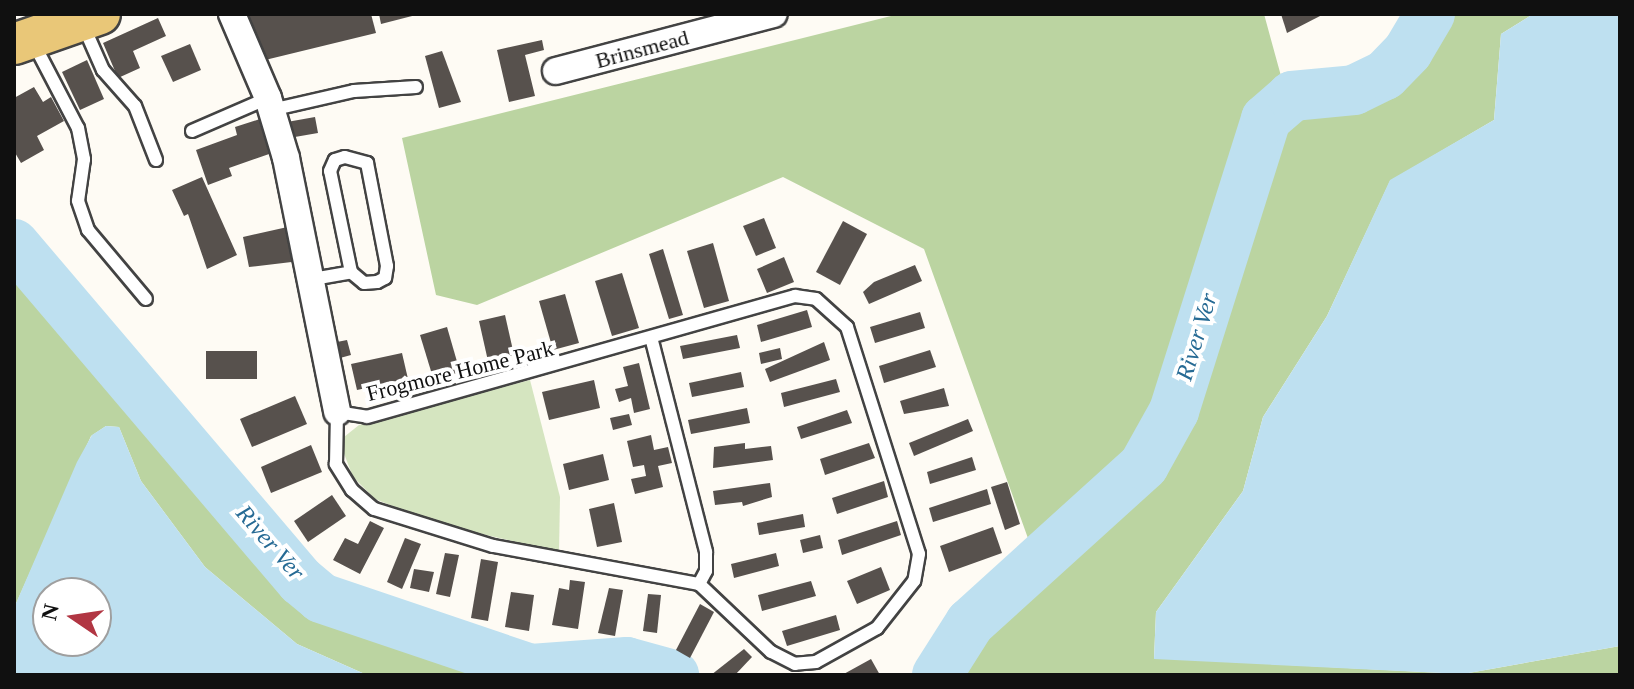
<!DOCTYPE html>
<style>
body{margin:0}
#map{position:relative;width:1634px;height:689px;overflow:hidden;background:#fefbf4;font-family:Georgia,serif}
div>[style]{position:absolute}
.green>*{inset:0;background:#d5e5c0}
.forest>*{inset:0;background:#bbd4a1}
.water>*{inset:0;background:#bee0f0}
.river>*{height:50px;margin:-25px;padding:0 25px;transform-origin:25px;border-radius:25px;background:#bee0f0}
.building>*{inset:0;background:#57514d}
.roads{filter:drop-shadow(2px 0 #434343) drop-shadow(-2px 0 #434343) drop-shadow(0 2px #434343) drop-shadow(0 -2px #434343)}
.lane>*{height:12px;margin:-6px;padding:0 6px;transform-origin:6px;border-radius:6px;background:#fff}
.street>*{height:26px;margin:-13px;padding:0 13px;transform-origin:13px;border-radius:13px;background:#fff}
.primary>*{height:40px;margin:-20px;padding:0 20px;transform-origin:20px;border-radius:20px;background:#e9c778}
span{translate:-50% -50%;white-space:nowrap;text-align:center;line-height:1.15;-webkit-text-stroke:8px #fff;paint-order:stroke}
.street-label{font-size:22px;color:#101010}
.water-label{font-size:24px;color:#266a94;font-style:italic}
.frame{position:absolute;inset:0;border:16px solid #101010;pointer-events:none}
.north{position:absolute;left:32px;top:577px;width:80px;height:80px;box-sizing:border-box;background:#fff;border:2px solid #9f9f9f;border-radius:50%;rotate:283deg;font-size:22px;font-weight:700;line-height:32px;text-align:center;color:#101010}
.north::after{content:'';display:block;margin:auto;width:28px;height:36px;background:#b13643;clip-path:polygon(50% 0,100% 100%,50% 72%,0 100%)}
</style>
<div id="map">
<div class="green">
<i style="clip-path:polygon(530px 380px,560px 497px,559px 552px,435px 523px,375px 499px,353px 477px,343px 451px,344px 437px,359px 425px)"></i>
</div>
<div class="forest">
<i style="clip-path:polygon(899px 14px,1264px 14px,1281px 76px,1243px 122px,1174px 371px,1157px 411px,1131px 453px,1034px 555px,924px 249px,783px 177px,477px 305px,436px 295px,402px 138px)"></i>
<i style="clip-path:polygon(1445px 14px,1533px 14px,1501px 34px,1494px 120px,1390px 181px,1327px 316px,1263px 417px,1243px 491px,1156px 612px,1154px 658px,1463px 674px,1620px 646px,1620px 675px,948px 675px,985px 626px,1049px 574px,1150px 478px,1183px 428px,1278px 124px,1289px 113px,1366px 100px,1393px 86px,1420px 58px)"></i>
<i style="clip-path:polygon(14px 262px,305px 604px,536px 675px,367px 675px,297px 644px,205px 567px,141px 481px,119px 427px,106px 426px,91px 436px,14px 608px)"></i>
</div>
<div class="water">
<i style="clip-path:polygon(1533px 14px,1620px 14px,1620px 646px,1463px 674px,1154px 659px,1156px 612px,1243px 491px,1263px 417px,1327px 316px,1390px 180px,1494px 120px,1501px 34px)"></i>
<i style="clip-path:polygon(evenodd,106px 426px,119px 427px,141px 481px,205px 567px,297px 644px,367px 675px,14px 675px,14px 608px,77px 462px,92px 435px,106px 426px,48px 593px,96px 593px,96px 641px,48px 641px,48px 593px)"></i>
</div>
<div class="river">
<i style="left:14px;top:244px;width:443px;rotate:49.6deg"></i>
<i style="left:301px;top:581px;width:26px;rotate:40deg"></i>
<i style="left:321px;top:598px;width:222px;rotate:18.7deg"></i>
<i style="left:531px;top:669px;width:96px;rotate:-4.2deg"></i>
<i style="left:627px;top:662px;width:49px;rotate:15.5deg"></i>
<i style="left:937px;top:675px;width:62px;rotate:-57.6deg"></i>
<i style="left:970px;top:623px;width:235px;rotate:-42.2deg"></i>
<i style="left:1144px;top:465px;width:62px;rotate:-60.9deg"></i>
<i style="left:1174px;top:411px;width:306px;rotate:-72.5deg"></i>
<i style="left:1266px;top:119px;width:35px;rotate:-41deg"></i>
<i style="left:1292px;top:96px;width:62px;rotate:-5.5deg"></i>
<i style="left:1354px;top:90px;width:34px;rotate:-26deg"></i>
<i style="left:1385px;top:75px;width:33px;rotate:-46deg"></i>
<i style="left:1408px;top:51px;width:43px;rotate:-59.3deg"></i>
</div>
<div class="building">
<i style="clip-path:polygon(371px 14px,376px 33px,261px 61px,245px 15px)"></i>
<i style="clip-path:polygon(379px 14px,416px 14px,416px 15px,381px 24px)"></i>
<i style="clip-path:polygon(1281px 14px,1322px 14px,1322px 15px,1287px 33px)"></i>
<i style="clip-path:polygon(158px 18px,166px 36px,133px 51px,140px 68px,118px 78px,103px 43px)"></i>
<i style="clip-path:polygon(542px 40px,544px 50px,525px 55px,535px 96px,509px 102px,497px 50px)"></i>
<i style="clip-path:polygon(190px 44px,201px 70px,173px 82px,161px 56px)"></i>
<i style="clip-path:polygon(442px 51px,461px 102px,439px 108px,425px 56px)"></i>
<i style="clip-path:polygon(87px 60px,104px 99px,80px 110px,62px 72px)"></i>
<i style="clip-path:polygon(34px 87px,43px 102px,51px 97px,64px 121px,37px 136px,44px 150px,21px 163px,14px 151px,14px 98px)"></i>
<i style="clip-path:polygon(315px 117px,318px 133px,289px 138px,287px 122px)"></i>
<i style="clip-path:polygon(260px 119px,272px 153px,229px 168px,232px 176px,208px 185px,196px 150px,237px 135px,235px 127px)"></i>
<i style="clip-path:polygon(202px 177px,237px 255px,207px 269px,188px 214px,184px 216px,172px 190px)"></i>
<i style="clip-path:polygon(764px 218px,776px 248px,756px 256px,743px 226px)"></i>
<i style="clip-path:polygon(843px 221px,867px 234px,840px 285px,816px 272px)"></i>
<i style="clip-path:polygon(292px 226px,300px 261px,249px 267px,243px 237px)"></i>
<i style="clip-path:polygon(713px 243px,729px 301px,704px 308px,687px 251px)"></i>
<i style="clip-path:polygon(663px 249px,683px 315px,669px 319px,649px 254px)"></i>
<i style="clip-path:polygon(784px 257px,794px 282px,767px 293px,757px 269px)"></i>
<i style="clip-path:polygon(915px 265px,922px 281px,869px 304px,863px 292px,874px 282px)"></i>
<i style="clip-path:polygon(622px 273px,639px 328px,612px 336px,595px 281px)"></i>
<i style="clip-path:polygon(565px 294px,579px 343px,553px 350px,539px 301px)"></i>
<i style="clip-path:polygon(807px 310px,812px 327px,761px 342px,757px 325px)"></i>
<i style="clip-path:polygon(920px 312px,925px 328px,875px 343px,870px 327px)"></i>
<i style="clip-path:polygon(505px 315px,514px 355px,488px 361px,479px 321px)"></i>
<i style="clip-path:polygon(447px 327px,460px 372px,434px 381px,420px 335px)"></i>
<i style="clip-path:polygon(737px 335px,740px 348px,683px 359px,680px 346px)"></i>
<i style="clip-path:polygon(347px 340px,351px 355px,340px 358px,337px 342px)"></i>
<i style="clip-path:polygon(824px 342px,830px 360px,770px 382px,765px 369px)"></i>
<i style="clip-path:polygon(780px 348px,782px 359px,761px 364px,759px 353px)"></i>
<i style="clip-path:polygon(930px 350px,936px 367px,884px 383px,879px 366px)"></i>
<i style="clip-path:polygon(206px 351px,257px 351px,257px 379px,206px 379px)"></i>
<i style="clip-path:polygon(402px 353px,408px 379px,357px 390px,351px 364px)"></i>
<i style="clip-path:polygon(639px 363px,650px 409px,634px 413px,631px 398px,619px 402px,615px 389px,628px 386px,623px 367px)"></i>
<i style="clip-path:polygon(741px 372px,744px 387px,692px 397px,689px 383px)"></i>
<i style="clip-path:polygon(836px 379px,840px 392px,784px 407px,781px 393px)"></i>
<i style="clip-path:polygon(594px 380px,600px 408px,549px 420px,542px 392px)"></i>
<i style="clip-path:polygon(944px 388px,949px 406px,904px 414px,900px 401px)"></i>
<i style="clip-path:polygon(295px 396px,307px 424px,252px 447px,240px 419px)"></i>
<i style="clip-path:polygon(747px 408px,750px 423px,691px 434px,688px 420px)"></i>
<i style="clip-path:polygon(847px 410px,852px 423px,801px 439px,797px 427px)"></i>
<i style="clip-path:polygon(629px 414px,632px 425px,613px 430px,610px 418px)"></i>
<i style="clip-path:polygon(968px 419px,973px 431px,914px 456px,909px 443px)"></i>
<i style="clip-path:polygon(651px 435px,654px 450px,668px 447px,672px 463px,658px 466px,663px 487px,635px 494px,631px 479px,646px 476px,644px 465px,633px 467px,627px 441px)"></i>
<i style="clip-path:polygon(745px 443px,745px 449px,771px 446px,773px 460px,713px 468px,714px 447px)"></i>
<i style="clip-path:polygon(869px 443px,875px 458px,825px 475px,820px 459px)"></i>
<i style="clip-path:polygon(311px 445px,322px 472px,271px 493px,261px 467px)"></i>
<i style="clip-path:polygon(603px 454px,609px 480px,569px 490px,563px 464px)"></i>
<i style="clip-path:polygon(972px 457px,976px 470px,930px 484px,927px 472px)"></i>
<i style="clip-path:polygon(884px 481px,888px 497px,837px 514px,832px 498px)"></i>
<i style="clip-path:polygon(1007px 482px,1020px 524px,1005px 530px,991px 487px)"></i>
<i style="clip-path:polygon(770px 483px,772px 497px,743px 506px,742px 502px,715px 505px,713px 491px)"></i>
<i style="clip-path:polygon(987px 489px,991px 504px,933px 522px,929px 508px)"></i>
<i style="clip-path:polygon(332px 495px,346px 516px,308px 542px,294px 521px)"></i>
<i style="clip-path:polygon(614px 503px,622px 542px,597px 547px,589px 509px)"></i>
<i style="clip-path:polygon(803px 514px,805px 527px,759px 535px,757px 523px)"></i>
<i style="clip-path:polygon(370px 521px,384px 528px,360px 574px,333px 560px,345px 538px,358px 544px)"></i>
<i style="clip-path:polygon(897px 521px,901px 535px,842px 555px,838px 540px)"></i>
<i style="clip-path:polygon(993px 527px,1002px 553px,949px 572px,940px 546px)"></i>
<i style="clip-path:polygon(820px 535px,823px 548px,803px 553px,800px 540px)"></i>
<i style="clip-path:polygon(405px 538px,421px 544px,402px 589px,387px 582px)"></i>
<i style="clip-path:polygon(445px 553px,459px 555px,450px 597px,436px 594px)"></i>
<i style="clip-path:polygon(776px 553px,779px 566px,734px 578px,731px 564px)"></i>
<i style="clip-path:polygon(481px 559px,498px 562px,488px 621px,471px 618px)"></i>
<i style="clip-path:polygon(881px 567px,890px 590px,857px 604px,847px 581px)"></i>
<i style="clip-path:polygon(414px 569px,434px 572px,429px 592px,410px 588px)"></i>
<i style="clip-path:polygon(570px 580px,585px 582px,578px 629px,552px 625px,559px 588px,569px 590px)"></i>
<i style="clip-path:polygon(811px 581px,816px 596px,762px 611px,758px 595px)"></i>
<i style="clip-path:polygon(609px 588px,623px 590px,615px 636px,598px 633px)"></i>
<i style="clip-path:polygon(511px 592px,534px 595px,529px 631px,505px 627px)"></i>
<i style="clip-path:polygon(648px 594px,661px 595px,657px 633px,643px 631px)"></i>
<i style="clip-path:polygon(700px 604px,714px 612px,690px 658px,676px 650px)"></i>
<i style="clip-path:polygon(836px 615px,840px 630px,787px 646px,782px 631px)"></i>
<i style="clip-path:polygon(744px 649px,752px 657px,735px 675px,711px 675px)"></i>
<i style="clip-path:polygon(871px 659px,880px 675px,842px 675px)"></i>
</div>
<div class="roads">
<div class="lane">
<i style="left:84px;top:27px;width:47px;rotate:66.2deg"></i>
<i style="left:103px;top:70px;width:48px;rotate:48.4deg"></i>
<i style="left:135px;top:106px;width:58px;rotate:68.7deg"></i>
<i style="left:34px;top:44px;width:95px;rotate:62.4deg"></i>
<i style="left:78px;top:128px;width:32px;rotate:79deg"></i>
<i style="left:84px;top:159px;width:42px;rotate:98.1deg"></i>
<i style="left:78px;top:201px;width:31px;rotate:71deg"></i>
<i style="left:88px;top:230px;width:90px;rotate:50deg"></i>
<i style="left:271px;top:110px;width:85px;rotate:-12.9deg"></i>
<i style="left:354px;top:91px;width:62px;rotate:-3.7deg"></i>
<i style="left:192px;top:131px;width:83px;rotate:-23.5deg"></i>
<i style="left:313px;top:279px;width:39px;rotate:-10deg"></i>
<i style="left:351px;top:272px;width:103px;rotate:-101.7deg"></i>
<i style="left:330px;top:171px;width:12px;rotate:-66deg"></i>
<i style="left:335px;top:160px;width:10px;rotate:-17deg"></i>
<i style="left:345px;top:157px;width:23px;rotate:15deg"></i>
<i style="left:367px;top:163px;width:105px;rotate:79deg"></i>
<i style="left:387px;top:266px;width:12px;rotate:99deg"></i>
<i style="left:385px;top:278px;width:9px;rotate:153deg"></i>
<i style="left:377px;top:282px;width:13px;rotate:176deg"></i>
<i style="left:364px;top:283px;width:17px;rotate:-140deg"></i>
<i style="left:795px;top:296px;width:21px;rotate:8deg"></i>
<i style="left:816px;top:299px;width:42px;rotate:42.1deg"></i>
<i style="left:847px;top:327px;width:238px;rotate:72.4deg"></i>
<i style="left:919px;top:554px;width:27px;rotate:100deg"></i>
<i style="left:914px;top:581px;width:60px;rotate:128.2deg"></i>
<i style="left:877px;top:628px;width:70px;rotate:150.9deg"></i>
<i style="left:816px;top:662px;width:21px;rotate:175deg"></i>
<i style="left:795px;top:664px;width:27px;rotate:-153deg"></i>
<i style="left:771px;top:652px;width:99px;rotate:-136.6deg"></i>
<i style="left:699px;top:584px;width:209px;rotate:-169.5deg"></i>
<i style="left:493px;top:546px;width:125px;rotate:-162.7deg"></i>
<i style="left:374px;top:509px;width:29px;rotate:-139deg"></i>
<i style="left:352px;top:490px;width:31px;rotate:-122deg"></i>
<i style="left:336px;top:464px;width:52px;rotate:-88.9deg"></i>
<i style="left:337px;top:412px;width:30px;rotate:9deg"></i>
<i style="left:367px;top:417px;width:445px;rotate:-15.8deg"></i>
<i style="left:652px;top:341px;width:218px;rotate:75.6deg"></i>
<i style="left:706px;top:552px;width:19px;rotate:90deg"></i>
<i style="left:706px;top:571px;width:15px;rotate:118deg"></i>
</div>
<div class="street">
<i style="left:232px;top:14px;width:91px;rotate:66.8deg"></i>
<i style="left:268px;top:98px;width:63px;rotate:73.3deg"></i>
<i style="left:286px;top:158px;width:259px;rotate:78.6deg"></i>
<i style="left:556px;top:71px;width:225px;rotate:-14.7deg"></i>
</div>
<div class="primary">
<i style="left:14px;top:44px;width:91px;rotate:-19.2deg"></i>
</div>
</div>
<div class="street-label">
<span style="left:642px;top:49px;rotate:-15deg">Brinsmead</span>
<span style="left:460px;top:371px;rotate:-14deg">Frogmore Home Park</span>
</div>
<div class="water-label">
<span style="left:1197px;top:337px;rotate:-73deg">River Ver</span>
<span style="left:270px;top:543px;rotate:49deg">River Ver</span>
</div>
<div class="frame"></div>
<div class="north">N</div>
</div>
